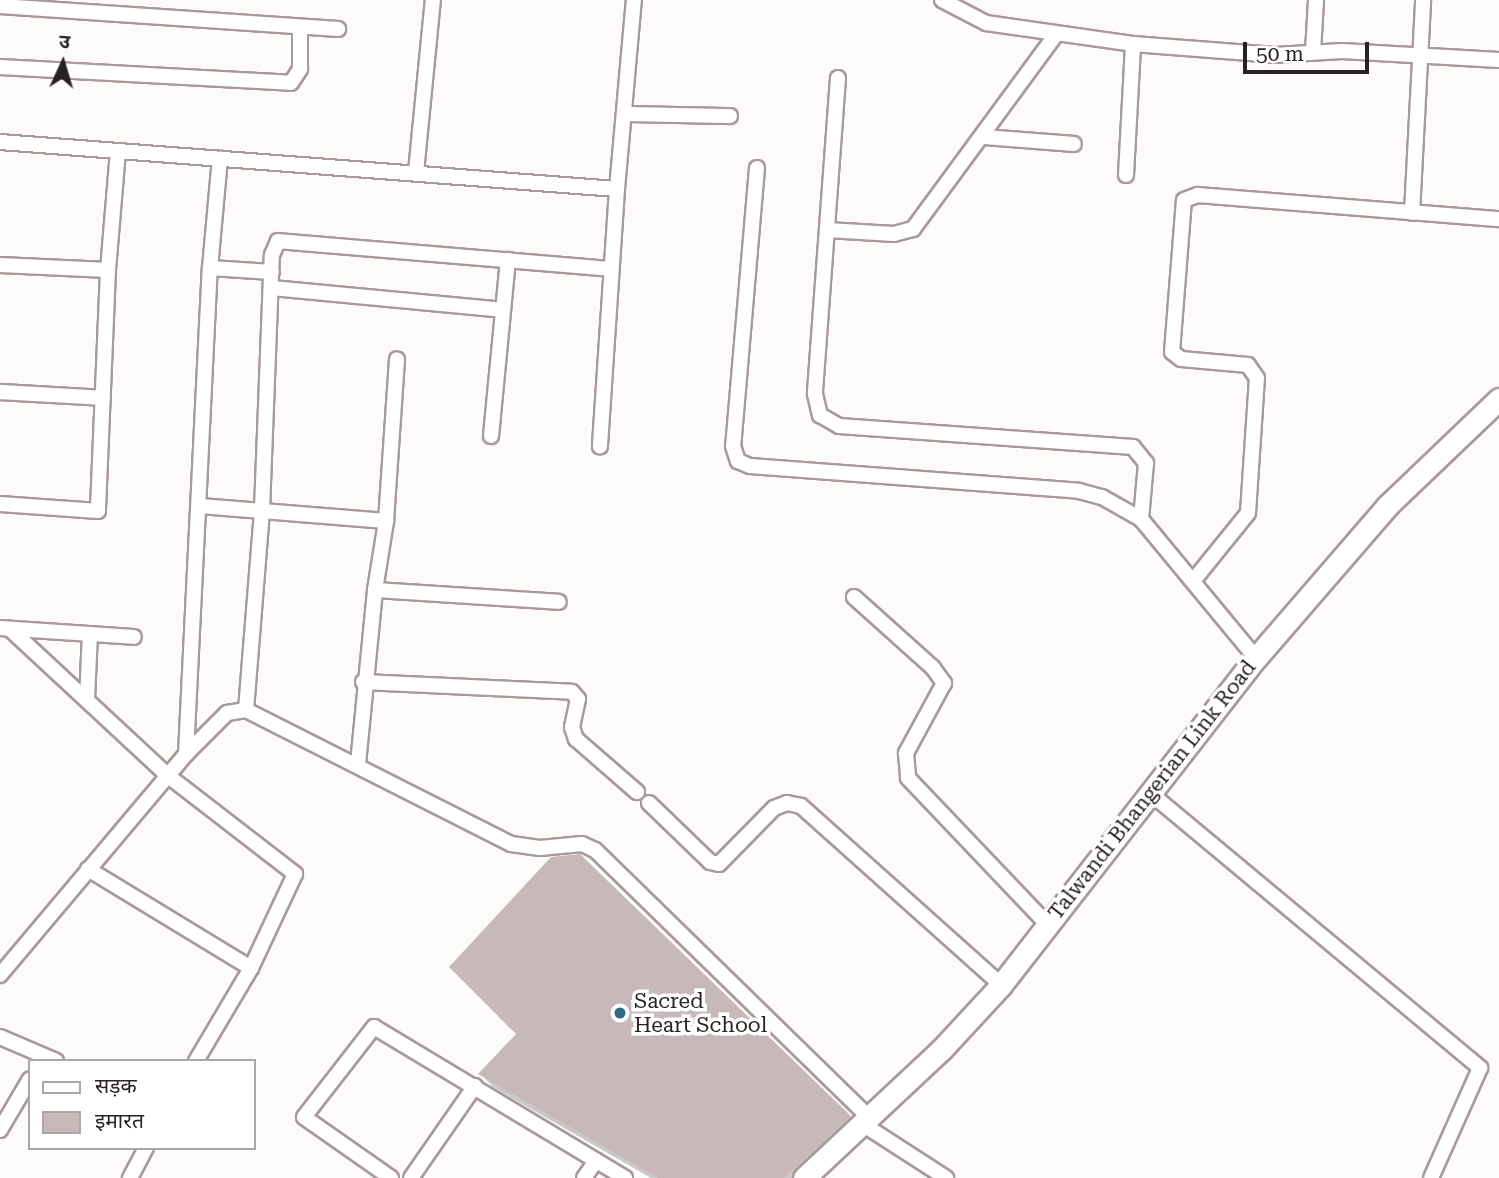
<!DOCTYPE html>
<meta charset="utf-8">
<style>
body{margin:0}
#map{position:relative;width:1499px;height:1178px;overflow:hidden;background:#fdfafa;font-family:"Roboto Serif","Noto Sans Devanagari",serif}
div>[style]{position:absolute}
.shadow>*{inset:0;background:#0003}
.building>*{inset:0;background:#c7b9b9}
.roads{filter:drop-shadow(2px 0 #a79a9a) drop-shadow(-2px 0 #a79a9a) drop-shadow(0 2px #a79a9a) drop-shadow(0 -2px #a79a9a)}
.street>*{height:14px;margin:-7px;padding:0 7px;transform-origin:7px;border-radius:7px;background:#fff}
.secondary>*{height:21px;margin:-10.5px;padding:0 10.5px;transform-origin:10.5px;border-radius:10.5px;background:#fff}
.dots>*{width:19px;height:19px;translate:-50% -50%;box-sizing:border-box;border:4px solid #fff;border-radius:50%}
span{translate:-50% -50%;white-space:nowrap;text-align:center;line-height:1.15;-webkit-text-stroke:7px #fff;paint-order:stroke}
.street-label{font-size:21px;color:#282222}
.poi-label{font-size:21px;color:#282222}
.left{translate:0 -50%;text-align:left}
.legend{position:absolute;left:28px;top:1059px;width:228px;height:91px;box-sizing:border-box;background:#fff;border:2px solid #a9a7a7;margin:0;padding:9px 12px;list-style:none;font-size:21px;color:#282222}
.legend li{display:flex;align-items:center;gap:14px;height:35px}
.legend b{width:35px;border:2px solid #a9a7a7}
.north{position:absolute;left:28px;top:28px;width:70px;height:70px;-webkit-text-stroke:5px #fff;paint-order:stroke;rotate:4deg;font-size:19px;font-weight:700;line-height:28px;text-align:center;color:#282222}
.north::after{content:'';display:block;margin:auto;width:24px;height:32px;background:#282222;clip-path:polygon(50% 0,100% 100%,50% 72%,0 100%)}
.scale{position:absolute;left:1243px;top:42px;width:126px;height:32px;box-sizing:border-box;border:4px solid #282222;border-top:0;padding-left:9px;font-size:21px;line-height:24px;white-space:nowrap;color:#282222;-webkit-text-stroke:5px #fff;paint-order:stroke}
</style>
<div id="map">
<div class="shadow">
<i style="clip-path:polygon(580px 856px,863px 1130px,810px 1178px,651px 1178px,493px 1087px,481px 1074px,519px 1034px)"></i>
</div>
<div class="building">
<i style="clip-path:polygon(580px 854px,851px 1116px,784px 1178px,658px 1178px,478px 1074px,516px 1034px,449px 967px,551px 857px)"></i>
</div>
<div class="roads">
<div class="street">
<i style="left:942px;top:0;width:50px;rotate:27.6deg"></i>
<i style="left:986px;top:23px;width:148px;rotate:8.1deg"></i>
<i style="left:1133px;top:44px;width:143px;rotate:4.4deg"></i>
<i style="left:1276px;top:55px;width:66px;rotate:-3.5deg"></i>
<i style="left:1342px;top:51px;width:157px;rotate:3.3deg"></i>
<i style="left:0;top:6px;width:339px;rotate:3.9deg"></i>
<i style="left:1313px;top:52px;width:52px;rotate:-86.7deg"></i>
<i style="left:0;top:67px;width:291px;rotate:3.1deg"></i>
<i style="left:291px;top:83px;width:17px;rotate:-57deg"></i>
<i style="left:300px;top:69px;width:41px;rotate:-90deg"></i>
<i style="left:838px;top:78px;width:317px;rotate:94.2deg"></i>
<i style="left:815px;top:394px;width:22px;rotate:77deg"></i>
<i style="left:820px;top:415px;width:22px;rotate:30deg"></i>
<i style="left:839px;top:426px;width:295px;rotate:4.1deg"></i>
<i style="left:1133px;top:447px;width:21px;rotate:51deg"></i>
<i style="left:1146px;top:463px;width:56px;rotate:95.1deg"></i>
<i style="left:624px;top:114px;width:106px;rotate:1.1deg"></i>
<i style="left:985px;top:137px;width:89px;rotate:4.5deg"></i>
<i style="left:0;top:142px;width:619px;rotate:4.36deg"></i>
<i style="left:617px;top:189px;width:258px;rotate:93.8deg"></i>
<i style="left:757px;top:168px;width:279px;rotate:94.9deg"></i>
<i style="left:733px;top:446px;width:16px;rotate:72deg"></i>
<i style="left:738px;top:461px;width:13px;rotate:23deg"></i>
<i style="left:750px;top:466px;width:330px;rotate:4.3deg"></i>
<i style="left:1079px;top:491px;width:24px;rotate:15deg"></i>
<i style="left:1102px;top:497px;width:45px;rotate:29.4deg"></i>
<i style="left:1141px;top:519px;width:180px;rotate:50.4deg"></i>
<i style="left:416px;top:172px;width:173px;rotate:-84.4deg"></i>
<i style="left:1126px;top:175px;width:131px;rotate:-86.9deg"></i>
<i style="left:617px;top:189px;width:190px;rotate:-84.9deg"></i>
<i style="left:1412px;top:213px;width:213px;rotate:-87deg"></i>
<i style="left:827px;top:230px;width:67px;rotate:3.4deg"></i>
<i style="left:894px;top:234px;width:20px;rotate:-15deg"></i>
<i style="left:913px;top:229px;width:242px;rotate:-53.7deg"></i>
<i style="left:0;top:265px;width:108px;rotate:2.7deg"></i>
<i style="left:108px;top:270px;width:241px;rotate:92.4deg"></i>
<i style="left:98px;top:511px;width:98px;rotate:-175.9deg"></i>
<i style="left:210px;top:268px;width:62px;rotate:3.7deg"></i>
<i style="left:108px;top:270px;width:119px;rotate:-85.2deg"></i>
<i style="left:271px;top:288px;width:233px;rotate:5.4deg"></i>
<i style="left:0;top:392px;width:103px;rotate:3.3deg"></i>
<i style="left:491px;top:436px;width:177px;rotate:-84.5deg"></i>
<i style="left:200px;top:506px;width:187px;rotate:4.6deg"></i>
<i style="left:386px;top:521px;width:162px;rotate:-86.1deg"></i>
<i style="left:1193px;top:581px;width:87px;rotate:-51deg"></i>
<i style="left:1248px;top:513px;width:135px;rotate:-86.2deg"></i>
<i style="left:1257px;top:378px;width:16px;rotate:-125deg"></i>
<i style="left:1248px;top:365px;width:67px;rotate:-174.9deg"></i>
<i style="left:1181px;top:359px;width:11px;rotate:-142deg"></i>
<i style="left:1172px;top:352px;width:152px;rotate:-85.5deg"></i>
<i style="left:1184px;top:200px;width:15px;rotate:-20deg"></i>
<i style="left:1198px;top:195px;width:302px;rotate:4.6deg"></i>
<i style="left:375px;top:590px;width:70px;rotate:-80.9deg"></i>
<i style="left:854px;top:597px;width:106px;rotate:41.9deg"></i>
<i style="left:933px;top:668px;width:19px;rotate:54deg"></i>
<i style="left:944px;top:683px;width:80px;rotate:118.5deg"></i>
<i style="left:906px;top:753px;width:25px;rotate:85deg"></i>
<i style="left:908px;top:778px;width:202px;rotate:46.4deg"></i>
<i style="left:0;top:628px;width:134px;rotate:3.8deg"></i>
<i style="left:10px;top:629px;width:214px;rotate:42.9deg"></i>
<i style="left:167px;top:775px;width:162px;rotate:37.7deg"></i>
<i style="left:295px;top:874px;width:104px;rotate:115.1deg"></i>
<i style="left:363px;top:682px;width:209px;rotate:2.7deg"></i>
<i style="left:572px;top:692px;width:9px;rotate:49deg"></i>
<i style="left:578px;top:699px;width:29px;rotate:102deg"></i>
<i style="left:572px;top:727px;width:13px;rotate:72deg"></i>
<i style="left:576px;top:739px;width:81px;rotate:41deg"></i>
<i style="left:87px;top:699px;width:65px;rotate:-87.4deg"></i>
<i style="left:246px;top:710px;width:201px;rotate:-85.4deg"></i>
<i style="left:262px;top:510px;width:255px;rotate:-87.8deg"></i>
<i style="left:272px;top:255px;width:15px;rotate:-67deg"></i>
<i style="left:278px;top:241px;width:332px;rotate:4.8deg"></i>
<i style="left:186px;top:754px;width:487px;rotate:-87.2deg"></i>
<i style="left:210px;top:268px;width:110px;rotate:-84.8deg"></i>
<i style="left:358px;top:764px;width:175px;rotate:-84.4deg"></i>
<i style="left:375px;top:590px;width:184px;rotate:3.7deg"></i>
<i style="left:1149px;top:792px;width:431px;rotate:39.8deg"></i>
<i style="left:1480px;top:1068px;width:120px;rotate:114deg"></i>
<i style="left:649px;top:803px;width:85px;rotate:44deg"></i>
<i style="left:710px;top:862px;width:9px;rotate:13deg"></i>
<i style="left:719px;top:864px;width:78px;rotate:-45.5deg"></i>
<i style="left:774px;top:808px;width:14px;rotate:-21deg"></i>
<i style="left:787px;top:803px;width:14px;rotate:12deg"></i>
<i style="left:801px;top:806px;width:268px;rotate:41.8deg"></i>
<i style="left:88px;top:869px;width:191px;rotate:31.3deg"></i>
<i style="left:251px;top:968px;width:108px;rotate:120.6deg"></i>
<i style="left:0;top:975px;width:289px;rotate:-49.9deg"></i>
<i style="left:186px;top:754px;width:58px;rotate:-45deg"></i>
<i style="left:227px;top:713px;width:19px;rotate:-9deg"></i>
<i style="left:246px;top:710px;width:297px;rotate:26.8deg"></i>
<i style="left:511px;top:844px;width:29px;rotate:8deg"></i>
<i style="left:540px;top:848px;width:42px;rotate:-5.4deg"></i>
<i style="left:582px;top:844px;width:14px;rotate:25deg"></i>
<i style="left:595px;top:850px;width:385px;rotate:44.3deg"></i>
<i style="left:0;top:1037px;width:61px;rotate:23.2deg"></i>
<i style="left:864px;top:1125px;width:98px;rotate:32.9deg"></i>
<i style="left:0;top:1130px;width:59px;rotate:-59.5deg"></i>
<i style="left:130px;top:1178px;width:34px;rotate:-62deg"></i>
<i style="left:391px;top:1178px;width:106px;rotate:-145deg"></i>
<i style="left:304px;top:1117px;width:114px;rotate:-52.1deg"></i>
<i style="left:374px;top:1027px;width:293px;rotate:31deg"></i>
<i style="left:411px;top:1178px;width:112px;rotate:-55.2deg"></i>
<i style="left:584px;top:1178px;width:21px;rotate:-55deg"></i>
</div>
<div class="secondary">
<i style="left:804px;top:1178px;width:189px;rotate:-43.1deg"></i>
<i style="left:942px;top:1049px;width:87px;rotate:-47.3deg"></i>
<i style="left:1001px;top:985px;width:415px;rotate:-52.1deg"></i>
<i style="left:1256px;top:658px;width:201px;rotate:-49.2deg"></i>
<i style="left:1387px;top:506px;width:155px;rotate:-43.7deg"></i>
</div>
</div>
<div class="dots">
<i style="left:620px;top:1013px;background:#306b83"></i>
</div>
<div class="street-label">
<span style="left:1152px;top:790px;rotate:-52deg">Talwandi Bhangerian Link Road</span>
</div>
<div class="poi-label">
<span class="left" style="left:634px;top:1013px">Sacred<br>Heart School</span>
</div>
<ul class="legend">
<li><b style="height:9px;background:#fff"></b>सड़क</li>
<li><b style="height:19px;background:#c7b9b9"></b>इमारत</li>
</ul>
<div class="north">उ</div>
<div class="scale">50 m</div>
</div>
